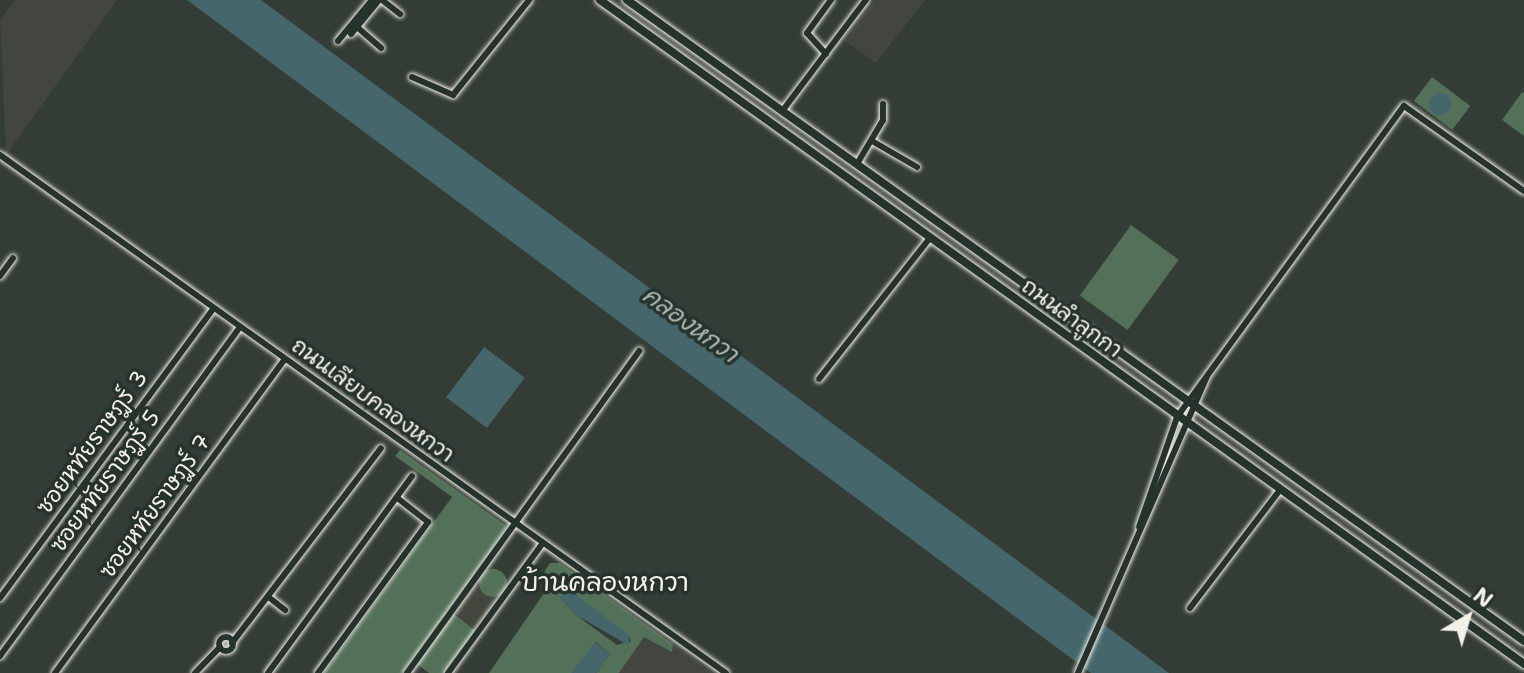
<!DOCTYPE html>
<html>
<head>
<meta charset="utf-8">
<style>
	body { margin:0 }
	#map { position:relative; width:1524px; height:673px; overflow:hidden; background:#333c35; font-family:"Shantell Sans","Playpen Sans Thai",sans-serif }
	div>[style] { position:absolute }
	.built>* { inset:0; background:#43463e; transform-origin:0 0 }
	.green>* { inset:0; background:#537159; transform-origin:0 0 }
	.round { border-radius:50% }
	.water>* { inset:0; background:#45676b; transform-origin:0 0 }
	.roads { filter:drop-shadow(0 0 2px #f4f1e8) drop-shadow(0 0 2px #f4f1e8) }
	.minor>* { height:6px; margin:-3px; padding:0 3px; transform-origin:3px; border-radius:3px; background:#26332d }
	.minor>.ring { margin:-3px; padding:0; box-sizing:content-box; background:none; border:6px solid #26332d; border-radius:50% }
	.secondary>* { height:8px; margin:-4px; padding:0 4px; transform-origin:4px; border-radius:4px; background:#26332d }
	span { translate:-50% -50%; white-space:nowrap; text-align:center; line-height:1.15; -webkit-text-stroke:7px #26332d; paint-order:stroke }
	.street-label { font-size:22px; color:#f4f1e8 }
	.water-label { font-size:24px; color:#aebab6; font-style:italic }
	.quarter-label { font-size:26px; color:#f4f1e8 }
	.north { position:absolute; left:1428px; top:577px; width:80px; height:80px; -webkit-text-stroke:6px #26332d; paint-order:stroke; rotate:38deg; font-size:22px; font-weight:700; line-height:32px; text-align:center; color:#f4f1e8 }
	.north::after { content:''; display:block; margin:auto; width:28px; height:36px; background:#f4f1e8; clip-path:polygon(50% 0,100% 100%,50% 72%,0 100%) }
</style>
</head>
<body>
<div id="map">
	<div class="built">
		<i style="clip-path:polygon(15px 0,117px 0,6px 155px,0 20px)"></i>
		<i style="clip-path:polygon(875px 0,925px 0,876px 63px,845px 41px)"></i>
		<i style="left:476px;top:585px;width:25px;height:36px;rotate:37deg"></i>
		<i style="clip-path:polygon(650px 627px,712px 673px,619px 673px)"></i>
	</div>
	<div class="green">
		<i style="left:1432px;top:77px;width:48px;height:30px;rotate:37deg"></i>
		<i style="clip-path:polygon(1522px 92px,1524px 93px,1524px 136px,1502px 120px)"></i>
		<i style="left:1131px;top:225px;width:59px;height:87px;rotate:36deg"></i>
		<i style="clip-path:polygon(400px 450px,508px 527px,402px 673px,324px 673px,452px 497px,395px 456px)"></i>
		<i style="clip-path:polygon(evenodd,550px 563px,560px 563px,673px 644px,672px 652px,644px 637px,619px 673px,596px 673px,610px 654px,596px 642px,572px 673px,489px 673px,553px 580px,544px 572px,550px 563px,568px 589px,629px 636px,631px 641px,617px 645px,576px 615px,560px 598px,568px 589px)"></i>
		<i class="round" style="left:479px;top:569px;width:28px;height:28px"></i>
		<i style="clip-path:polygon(454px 614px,475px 630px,444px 673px,429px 673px,417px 664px)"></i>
	</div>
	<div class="water">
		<i style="clip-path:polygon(187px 0,261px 0,1169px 673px,1091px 673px)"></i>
		<i class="round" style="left:1429px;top:93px;width:22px;height:22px"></i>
		<i style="left:484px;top:347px;width:51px;height:63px;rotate:37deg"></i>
		<i style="clip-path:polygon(568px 589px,630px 636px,628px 645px,576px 615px,560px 598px)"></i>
		<i style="clip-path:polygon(595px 642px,610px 654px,596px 673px,572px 673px)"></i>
	</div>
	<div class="roads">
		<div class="minor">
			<i style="left:382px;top:0;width:23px;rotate:38deg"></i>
			<i style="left:357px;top:27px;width:32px;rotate:41deg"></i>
			<i style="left:351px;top:34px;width:44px;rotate:-50.5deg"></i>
			<i style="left:338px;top:41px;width:53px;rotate:-50.3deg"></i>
			<i style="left:826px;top:54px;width:28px;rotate:-132deg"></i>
			<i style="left:807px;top:33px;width:41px;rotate:-54deg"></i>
			<i style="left:412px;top:77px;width:45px;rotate:23.7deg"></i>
			<i style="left:453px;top:95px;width:122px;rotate:-51.3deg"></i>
			<i style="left:783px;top:110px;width:138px;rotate:-53deg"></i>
			<i style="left:872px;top:141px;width:52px;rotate:30deg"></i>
			<i style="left:0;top:155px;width:892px;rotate:35.51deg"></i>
			<i style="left:857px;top:164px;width:51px;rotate:-59.4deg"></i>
			<i style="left:883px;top:120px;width:16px;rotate:-90deg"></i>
			<i style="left:0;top:276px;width:22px;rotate:-54deg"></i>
			<i style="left:819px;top:379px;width:179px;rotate:-51.8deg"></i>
			<i style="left:1139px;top:527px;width:116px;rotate:-70.9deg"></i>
			<i style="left:1177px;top:417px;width:385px;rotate:-53.9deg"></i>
			<i style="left:1404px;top:106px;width:147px;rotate:35.3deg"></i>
			<i style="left:0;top:598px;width:360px;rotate:-53.6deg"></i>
			<i style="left:271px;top:599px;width:18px;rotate:38deg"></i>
			<i style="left:1190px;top:608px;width:148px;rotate:-52.7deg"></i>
			<i class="ring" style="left:219px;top:637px;width:8px;height:8px"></i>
			<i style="left:232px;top:643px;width:245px;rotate:-52.6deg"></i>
			<i style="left:0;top:656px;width:407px;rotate:-53.9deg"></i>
			<i style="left:55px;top:673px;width:388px;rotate:-53.8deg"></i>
			<i style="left:195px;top:673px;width:36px;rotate:-46deg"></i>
			<i style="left:268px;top:673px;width:244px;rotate:-53.8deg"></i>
			<i style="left:318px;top:673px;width:187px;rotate:-53.9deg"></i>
			<i style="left:428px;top:522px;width:39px;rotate:-142deg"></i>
			<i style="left:407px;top:673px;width:397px;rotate:-54.2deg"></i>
			<i style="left:448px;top:673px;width:160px;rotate:-53.9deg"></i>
			<i style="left:1078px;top:673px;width:324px;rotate:-66.5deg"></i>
		</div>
		<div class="secondary">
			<i style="left:600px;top:0;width:1138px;rotate:35.7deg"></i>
			<i style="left:627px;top:0;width:1102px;rotate:35.55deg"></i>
		</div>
	</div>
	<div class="street-label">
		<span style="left:1072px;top:318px;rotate:36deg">ถนนลำลูกกา</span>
		<span style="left:373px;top:400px;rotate:36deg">ถนนเลียบคลองหกวา</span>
		<span style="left:92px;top:442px;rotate:-54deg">ซอยหทัยราษฎร์ 3</span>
		<span style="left:105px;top:481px;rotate:-54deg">ซอยหทัยราษฎร์ 5</span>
		<span style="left:155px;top:506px;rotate:-54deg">ซอยหทัยราษฎร์ 7</span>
	</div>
	<div class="water-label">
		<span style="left:690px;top:325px;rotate:36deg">คลองหกวา</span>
	</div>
	<div class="quarter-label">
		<span style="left:605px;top:582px">บ้านคลองหกวา</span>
	</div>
	<div class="north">N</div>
</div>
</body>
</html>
